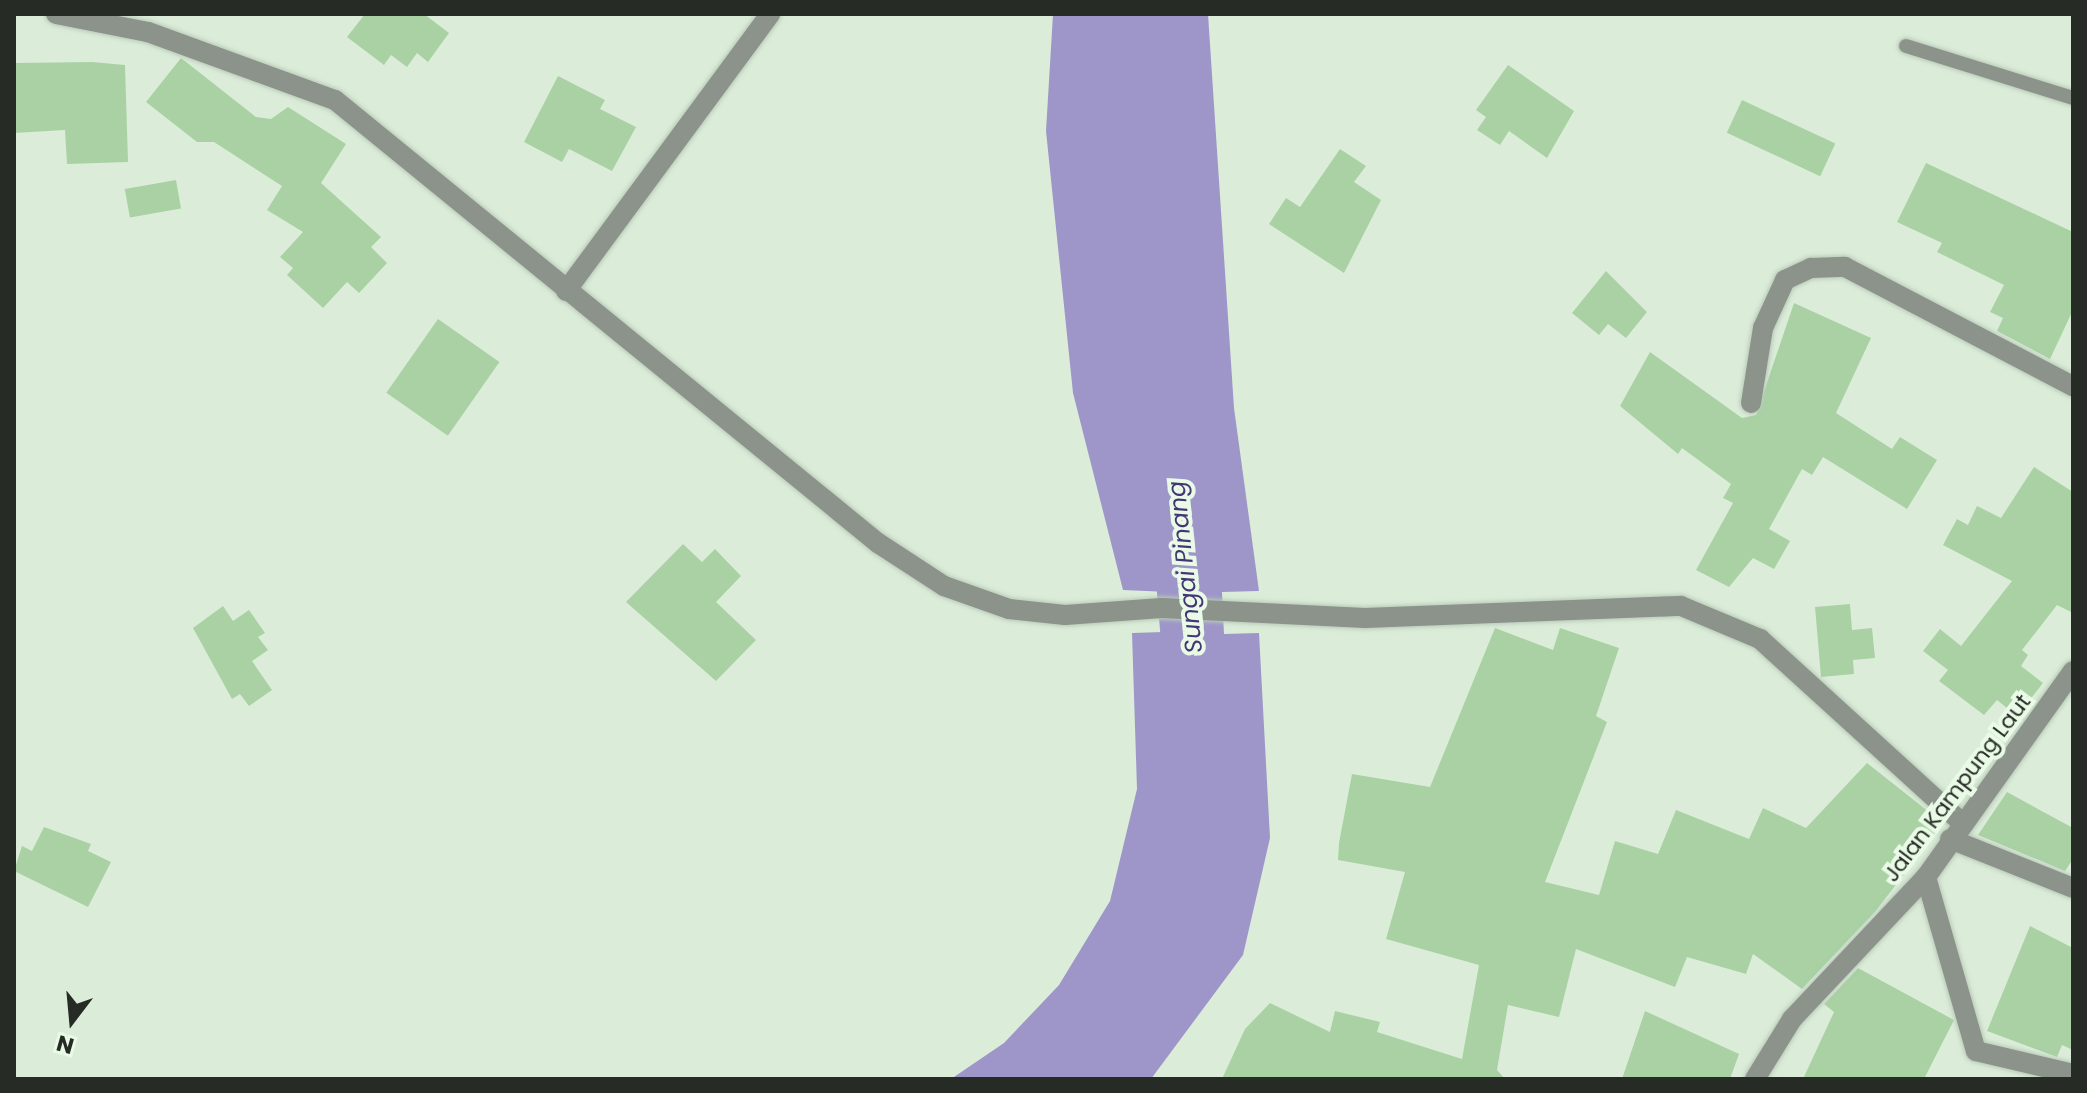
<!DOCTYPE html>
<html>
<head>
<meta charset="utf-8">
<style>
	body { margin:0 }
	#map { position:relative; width:2087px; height:1093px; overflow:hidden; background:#dbedd9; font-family:Poppins,sans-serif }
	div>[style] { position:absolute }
	.water>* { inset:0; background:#9e96c9 }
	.river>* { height:62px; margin:-31px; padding:0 31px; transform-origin:31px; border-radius:31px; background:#9e96c9 }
	.building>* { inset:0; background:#a9d1a4; transform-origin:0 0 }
	.roads { filter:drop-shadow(0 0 2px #bacab9) drop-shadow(0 0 2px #bacab9) }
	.service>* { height:14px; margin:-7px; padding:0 7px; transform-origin:7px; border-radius:7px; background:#8b938a }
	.minor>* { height:20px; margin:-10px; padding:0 10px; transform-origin:10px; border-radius:10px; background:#8b938a }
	span { translate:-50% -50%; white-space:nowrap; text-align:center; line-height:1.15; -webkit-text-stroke:8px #e9fae6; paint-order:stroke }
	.street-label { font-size:22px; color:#262c25 }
	.water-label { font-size:24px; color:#443574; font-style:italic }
	.frame { position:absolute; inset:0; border:16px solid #262c25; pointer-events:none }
	.north { position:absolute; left:32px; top:981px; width:80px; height:80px; -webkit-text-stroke:6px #e9fae6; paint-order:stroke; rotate:196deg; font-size:22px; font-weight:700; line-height:32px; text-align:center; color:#262c25 }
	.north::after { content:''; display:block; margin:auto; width:28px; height:36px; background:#262c25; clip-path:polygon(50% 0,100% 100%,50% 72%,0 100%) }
</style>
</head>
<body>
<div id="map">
	<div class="water">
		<i style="clip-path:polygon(1053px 14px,1208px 14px,1234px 408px,1259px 591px,1222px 592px,1224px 634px,1259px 633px,1270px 838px,1243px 955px,1151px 1079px,951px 1079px,1004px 1043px,1059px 985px,1110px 901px,1137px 789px,1132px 633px,1194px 631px,1192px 593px,1123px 590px,1073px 393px,1046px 131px)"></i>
	</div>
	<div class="river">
		<i style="left:1181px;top:507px;width:210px;rotate:85.3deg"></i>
	</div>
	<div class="building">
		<i style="clip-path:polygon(365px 14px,424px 14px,449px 33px,428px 62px,417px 53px,407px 67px,391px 55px,384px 65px,347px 37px)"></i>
		<i style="clip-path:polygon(181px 58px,256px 117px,271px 119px,288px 107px,346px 144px,321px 183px,381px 237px,371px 247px,387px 263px,359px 293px,347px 282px,323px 308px,287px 275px,293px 268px,280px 257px,303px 232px,267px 210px,282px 186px,214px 142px,197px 142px,146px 102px)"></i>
		<i style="clip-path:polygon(92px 62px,125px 65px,128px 162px,67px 164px,65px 130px,14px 133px,14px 63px)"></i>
		<i style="clip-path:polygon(1508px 65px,1574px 111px,1547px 158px,1509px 131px,1500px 145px,1477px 130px,1486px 117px,1476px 110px)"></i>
		<i style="clip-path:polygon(558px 76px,605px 100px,600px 109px,636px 127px,612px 171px,569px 149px,562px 162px,524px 142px)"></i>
		<i style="left:1742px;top:100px;width:103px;height:36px;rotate:25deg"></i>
		<i style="clip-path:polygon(1340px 149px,1366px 166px,1354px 182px,1381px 200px,1344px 273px,1269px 224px,1286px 198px,1300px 207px)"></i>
		<i style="clip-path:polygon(1926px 163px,2073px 232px,2073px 310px,2050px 359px,1997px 331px,2003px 318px,1990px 312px,2004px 285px,1937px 252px,1942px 243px,1897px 222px)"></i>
		<i style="left:176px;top:180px;width:29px;height:52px;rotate:80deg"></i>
		<i style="clip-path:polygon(1606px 271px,1647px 312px,1626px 338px,1608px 324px,1599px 335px,1572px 313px)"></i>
		<i style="clip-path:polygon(1794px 303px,1871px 338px,1836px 413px,1892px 449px,1900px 437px,1937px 460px,1907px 509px,1823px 457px,1812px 475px,1802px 469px,1769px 529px,1790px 541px,1774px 569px,1753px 558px,1729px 587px,1696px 570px,1733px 503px,1723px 498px,1731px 484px,1682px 448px,1678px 454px,1620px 406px,1650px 352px,1742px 418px,1756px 415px)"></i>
		<i style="left:438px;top:319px;width:75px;height:90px;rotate:35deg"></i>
		<i style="clip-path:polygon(2034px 467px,2073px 492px,2073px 613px,2057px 605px,2022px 650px,2028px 655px,2021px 666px,2043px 683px,2017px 716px,1997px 700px,1984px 715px,1939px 681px,1948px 670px,1923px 651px,1940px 629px,1961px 646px,2012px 581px,1943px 545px,1957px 519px,1968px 525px,1977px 506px,2001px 518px)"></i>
		<i style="clip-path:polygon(683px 544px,702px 562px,715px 549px,741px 576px,716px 602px,756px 640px,716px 681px,626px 602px)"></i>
		<i style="clip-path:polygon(1850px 604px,1852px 630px,1872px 628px,1875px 658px,1853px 660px,1854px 674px,1821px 677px,1815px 607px)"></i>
		<i style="clip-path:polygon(223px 606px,233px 621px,249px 610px,265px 633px,258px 637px,268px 650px,252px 661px,272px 690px,249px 706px,240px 694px,232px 699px,193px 628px)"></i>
		<i style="clip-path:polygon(1495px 628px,1553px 650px,1560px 628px,1619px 648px,1596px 716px,1607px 722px,1545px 882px,1599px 895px,1615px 841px,1658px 854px,1676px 810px,1749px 839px,1763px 808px,1806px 828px,1867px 763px,1943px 823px,1875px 912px,1802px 989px,1753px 954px,1746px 974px,1687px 957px,1675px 987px,1576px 949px,1559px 1017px,1508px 1005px,1497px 1070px,1505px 1079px,1222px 1079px,1245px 1029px,1270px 1003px,1330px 1032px,1335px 1011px,1380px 1022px,1377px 1032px,1462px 1059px,1479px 965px,1386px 939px,1405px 872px,1338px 860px,1339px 843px,1352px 774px,1430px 787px)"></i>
		<i style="clip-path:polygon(2007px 792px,2073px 828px,2073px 859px,2065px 871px,1978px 835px)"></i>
		<i style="clip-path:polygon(44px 827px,91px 844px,88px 851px,111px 862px,88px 907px,14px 871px,22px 846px,32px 851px)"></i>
		<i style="clip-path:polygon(2030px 926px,2073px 948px,2073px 1050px,2062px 1045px,2057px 1057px,1987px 1031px)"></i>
		<i style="clip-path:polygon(1858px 968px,1954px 1020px,1924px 1079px,1803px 1079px,1834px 1012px,1824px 1004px)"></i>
		<i style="clip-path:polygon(1645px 1011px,1739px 1054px,1730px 1079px,1622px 1079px)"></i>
	</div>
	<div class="roads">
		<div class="service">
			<i style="left:1906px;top:46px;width:175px;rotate:17.3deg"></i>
		</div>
		<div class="minor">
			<i style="left:56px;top:14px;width:94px;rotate:11.1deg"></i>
			<i style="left:148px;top:32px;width:199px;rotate:20deg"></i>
			<i style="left:335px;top:100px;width:701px;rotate:39.21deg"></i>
			<i style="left:878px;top:543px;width:79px;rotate:33.1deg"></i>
			<i style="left:944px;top:586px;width:69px;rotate:19.5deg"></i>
			<i style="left:1009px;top:609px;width:56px;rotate:6.1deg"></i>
			<i style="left:1065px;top:615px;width:97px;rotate:-4.1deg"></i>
			<i style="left:1162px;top:608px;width:203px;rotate:2.8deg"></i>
			<i style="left:1365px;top:618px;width:316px;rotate:-2.2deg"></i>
			<i style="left:1681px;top:606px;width:86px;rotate:22.7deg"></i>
			<i style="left:1760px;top:639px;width:275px;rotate:42.3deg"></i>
			<i style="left:566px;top:291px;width:344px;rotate:-53.6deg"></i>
			<i style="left:1751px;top:403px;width:76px;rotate:-80.9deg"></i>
			<i style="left:1763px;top:328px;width:53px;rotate:-65.4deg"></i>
			<i style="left:1785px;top:280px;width:29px;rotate:-25deg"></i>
			<i style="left:1811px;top:268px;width:34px;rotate:-2deg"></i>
			<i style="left:1845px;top:267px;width:257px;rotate:27.6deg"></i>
			<i style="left:1950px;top:839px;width:132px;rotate:21.7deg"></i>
			<i style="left:1926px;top:877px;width:181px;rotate:74deg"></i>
			<i style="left:1976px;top:1051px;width:100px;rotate:13.3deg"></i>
			<i style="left:1755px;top:1079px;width:70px;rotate:-58.3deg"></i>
			<i style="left:1792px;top:1019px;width:195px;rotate:-46.7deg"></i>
			<i style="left:1926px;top:877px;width:253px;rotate:-54.5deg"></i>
		</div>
	</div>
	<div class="street-label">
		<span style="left:1957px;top:788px;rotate:-53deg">Jalan Kampung Laut</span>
	</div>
	<div class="water-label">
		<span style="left:1185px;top:567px;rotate:-96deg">Sungai Pinang</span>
	</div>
	<div class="frame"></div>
	<div class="north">N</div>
</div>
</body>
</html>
